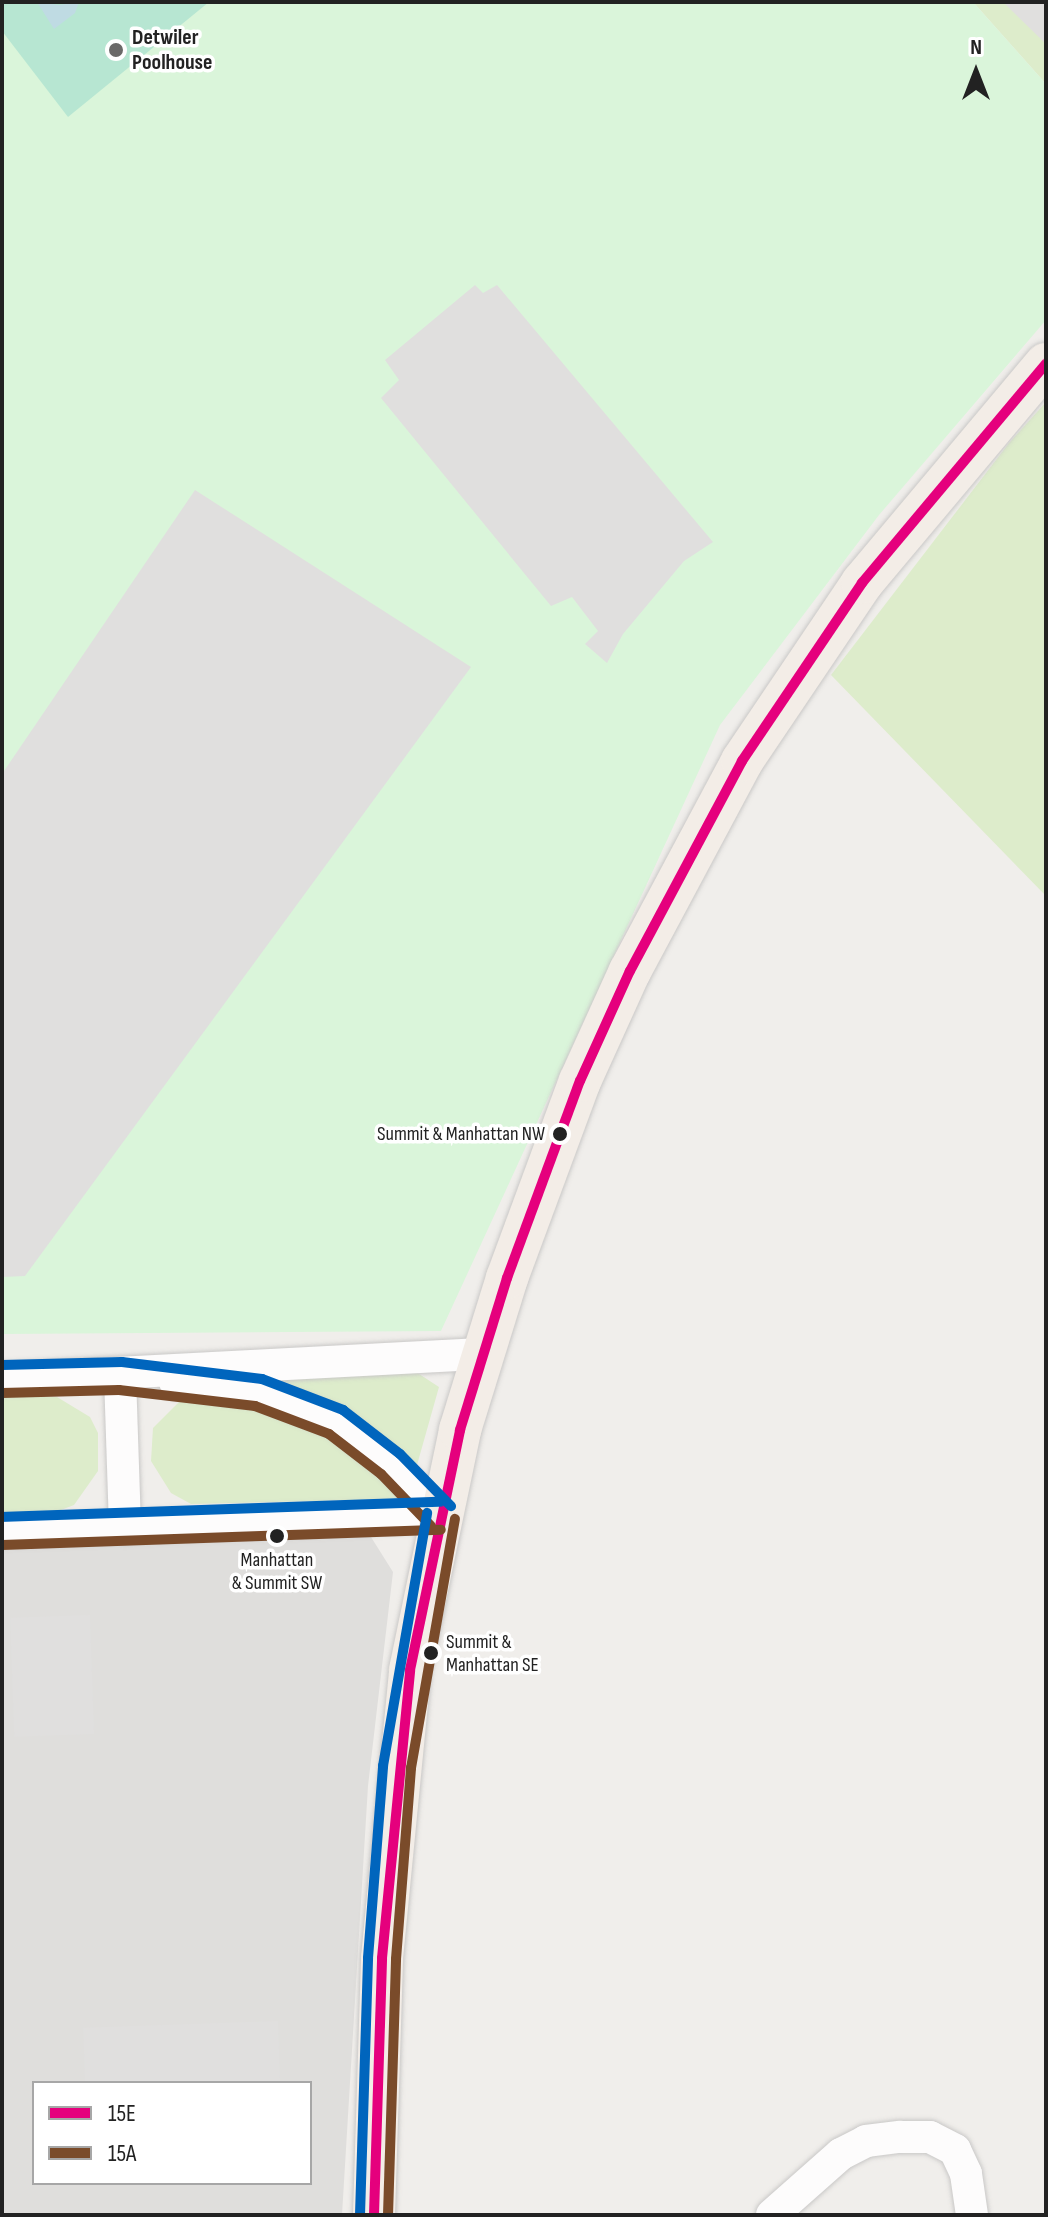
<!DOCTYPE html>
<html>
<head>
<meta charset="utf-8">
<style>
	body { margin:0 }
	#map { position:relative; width:1048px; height:2217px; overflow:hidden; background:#f0eeeb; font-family:"Sofia Sans Condensed",sans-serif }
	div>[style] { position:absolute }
	.residential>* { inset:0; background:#dfdedc }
	.grass>* { inset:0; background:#ddeccb }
	.park>* { inset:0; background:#daf5da }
	.pitch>* { inset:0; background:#b7e6d2 }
	.parking>* { inset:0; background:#e0dfde; transform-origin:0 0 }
	.water>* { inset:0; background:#bfdbe3 }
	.roads { filter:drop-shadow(0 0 2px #c9c8c7) drop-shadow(0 0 2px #c9c8c7) }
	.minor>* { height:32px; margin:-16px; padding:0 16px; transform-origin:16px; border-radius:16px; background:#fdfcfc }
	.major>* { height:42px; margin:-21px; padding:0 21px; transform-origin:21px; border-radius:21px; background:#f3ede7 }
	.bus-1>* { height:10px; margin:-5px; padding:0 5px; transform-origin:5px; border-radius:5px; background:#e5007d }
	.bus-2>* { height:10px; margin:-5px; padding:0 5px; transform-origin:5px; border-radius:5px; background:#7a4b2a }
	.bus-3>* { height:10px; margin:-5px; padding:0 5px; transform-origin:5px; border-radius:5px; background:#0065bd }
	.dots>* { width:22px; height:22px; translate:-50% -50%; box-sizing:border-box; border:4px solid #fff; border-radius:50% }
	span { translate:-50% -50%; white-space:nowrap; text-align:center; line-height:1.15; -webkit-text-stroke:7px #fff; paint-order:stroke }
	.bus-label { font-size:20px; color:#222 }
	.right { translate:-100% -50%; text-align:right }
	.left { translate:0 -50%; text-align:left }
	.poi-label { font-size:22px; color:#222; font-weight:700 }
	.frame { position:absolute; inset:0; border:4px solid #222; pointer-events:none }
	.legend { position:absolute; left:32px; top:2081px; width:280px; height:104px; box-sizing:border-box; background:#fff; border:2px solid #a7a7a7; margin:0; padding:10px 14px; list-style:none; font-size:24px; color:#222 }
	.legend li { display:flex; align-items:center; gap:16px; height:40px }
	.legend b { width:40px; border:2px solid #a7a7a7 }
	.north { position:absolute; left:936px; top:32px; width:80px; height:80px; -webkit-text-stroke:6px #fff; paint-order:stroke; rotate:0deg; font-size:22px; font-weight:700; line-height:32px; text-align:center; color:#222 }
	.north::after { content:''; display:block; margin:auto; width:28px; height:36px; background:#222; clip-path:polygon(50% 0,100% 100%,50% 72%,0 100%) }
</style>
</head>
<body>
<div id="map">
	<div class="residential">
		<i style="clip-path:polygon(evenodd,315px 1533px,371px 1537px,393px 1572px,368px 1786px,342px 2215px,2px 2215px,2px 1546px,315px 1533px,34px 2083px,310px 2083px,310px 2183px,34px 2183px,34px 2083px)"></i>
	</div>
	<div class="grass">
		<i style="clip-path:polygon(973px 2px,1046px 2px,1046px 84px)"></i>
		<i style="clip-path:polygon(1046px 402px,1046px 896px,831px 675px,1009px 443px)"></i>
		<i style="clip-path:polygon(416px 1372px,439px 1387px,417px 1465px,351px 1414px,262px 1379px)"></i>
		<i style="clip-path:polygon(186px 1395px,232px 1400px,323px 1429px,402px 1492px,397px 1499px,191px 1504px,171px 1493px,151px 1461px,153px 1428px)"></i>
		<i style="clip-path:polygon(2px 1396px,57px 1397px,90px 1417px,98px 1433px,98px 1471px,74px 1505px,53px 1513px,2px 1515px)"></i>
	</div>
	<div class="park">
		<i style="clip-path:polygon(2px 2px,973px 2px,1046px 84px,1046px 320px,879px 515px,720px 725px,441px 1331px,2px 1334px)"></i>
	</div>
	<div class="pitch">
		<i style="clip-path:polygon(2px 2px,209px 2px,68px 117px,2px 31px)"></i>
	</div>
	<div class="parking">
		<i style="clip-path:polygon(1003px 2px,1046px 2px,1046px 44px)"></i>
		<i style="clip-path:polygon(475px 285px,483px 293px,497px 285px,713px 542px,684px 561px,623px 634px,607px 663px,585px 644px,598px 631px,572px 597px,551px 606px,381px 398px,399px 380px,385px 360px)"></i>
		<i style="clip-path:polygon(195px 490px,471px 667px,25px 1276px,2px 1277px,2px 774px)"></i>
		<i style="left:90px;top:1615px;width:119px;height:80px;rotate:88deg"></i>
		<i style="left:278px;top:2021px;width:62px;height:195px;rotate:88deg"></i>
	</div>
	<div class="water">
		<i style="clip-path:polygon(37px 2px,59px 5px,79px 2px,75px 13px,54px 29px)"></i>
	</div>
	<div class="roads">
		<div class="minor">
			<i style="left:120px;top:1376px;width:152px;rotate:88.1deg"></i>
			<i style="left:2px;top:1379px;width:480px;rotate:-3deg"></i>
			<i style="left:175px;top:1382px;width:84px;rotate:6.9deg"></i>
			<i style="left:258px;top:1392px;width:84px;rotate:21deg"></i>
			<i style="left:336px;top:1422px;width:68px;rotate:37.9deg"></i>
			<i style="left:390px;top:1464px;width:73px;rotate:45.6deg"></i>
			<i style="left:2px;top:1531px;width:439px;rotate:-2deg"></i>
			<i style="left:772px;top:2215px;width:92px;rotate:-41.5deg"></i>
			<i style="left:841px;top:2154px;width:28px;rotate:-27deg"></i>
			<i style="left:866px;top:2141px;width:35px;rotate:-7deg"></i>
			<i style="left:901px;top:2137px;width:29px"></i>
			<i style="left:930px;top:2137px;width:28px;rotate:27deg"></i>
			<i style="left:955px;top:2150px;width:26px;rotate:65deg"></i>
			<i style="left:966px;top:2174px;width:41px;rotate:81.7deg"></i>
		</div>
		<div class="major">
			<i style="left:374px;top:2215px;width:257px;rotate:-88.2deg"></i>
			<i style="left:382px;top:1958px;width:289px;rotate:-84.4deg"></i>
			<i style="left:410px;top:1670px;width:245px;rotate:-78.2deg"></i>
			<i style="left:460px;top:1430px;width:159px;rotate:-72.8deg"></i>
			<i style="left:507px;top:1278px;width:210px;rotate:-69.7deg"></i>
			<i style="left:580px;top:1081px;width:121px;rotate:-65.6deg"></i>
			<i style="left:630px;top:971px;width:238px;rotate:-61.9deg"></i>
			<i style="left:742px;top:761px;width:215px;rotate:-56deg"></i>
			<i style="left:862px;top:583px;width:286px;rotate:-50deg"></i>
		</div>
	</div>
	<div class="bus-1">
		<i style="left:374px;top:2215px;width:257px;rotate:-88.2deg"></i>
		<i style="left:382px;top:1958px;width:289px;rotate:-84.4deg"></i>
		<i style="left:410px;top:1670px;width:245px;rotate:-78.2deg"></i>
		<i style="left:460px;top:1430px;width:159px;rotate:-72.8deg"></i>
		<i style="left:507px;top:1278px;width:210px;rotate:-69.7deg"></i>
		<i style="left:580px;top:1081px;width:121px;rotate:-65.6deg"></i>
		<i style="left:630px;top:971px;width:238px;rotate:-61.9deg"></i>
		<i style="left:742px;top:761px;width:215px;rotate:-56deg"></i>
		<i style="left:862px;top:583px;width:286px;rotate:-50deg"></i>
	</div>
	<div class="bus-2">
		<i style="left:2px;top:1393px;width:117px;rotate:-1.5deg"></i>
		<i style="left:119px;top:1390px;width:137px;rotate:6.7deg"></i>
		<i style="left:255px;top:1406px;width:79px;rotate:20.7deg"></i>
		<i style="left:329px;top:1434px;width:66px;rotate:37.6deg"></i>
		<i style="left:381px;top:1474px;width:72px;rotate:46.1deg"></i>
		<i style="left:2px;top:1545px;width:439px;rotate:-2deg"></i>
		<i style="left:388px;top:2215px;width:256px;rotate:-88.2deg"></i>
		<i style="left:396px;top:1959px;width:192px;rotate:-85.5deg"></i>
		<i style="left:411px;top:1768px;width:253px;rotate:-80deg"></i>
	</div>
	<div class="bus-3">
		<i style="left:2px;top:1365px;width:120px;rotate:-1.4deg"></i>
		<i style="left:122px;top:1362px;width:141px;rotate:6.9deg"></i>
		<i style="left:262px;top:1379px;width:87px;rotate:20.9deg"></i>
		<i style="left:343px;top:1410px;width:72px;rotate:37.7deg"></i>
		<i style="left:400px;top:1454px;width:73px;rotate:45.6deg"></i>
		<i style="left:2px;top:1517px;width:439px;rotate:-2deg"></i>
		<i style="left:360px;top:2215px;width:257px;rotate:-88.2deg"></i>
		<i style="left:368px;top:1958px;width:193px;rotate:-85.5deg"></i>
		<i style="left:383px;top:1766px;width:257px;rotate:-80.1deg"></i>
	</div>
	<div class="dots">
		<i style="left:116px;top:50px;background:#6a6968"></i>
		<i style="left:560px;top:1134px;background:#222"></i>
		<i style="left:277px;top:1536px;background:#222"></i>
		<i style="left:431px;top:1653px;background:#222"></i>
	</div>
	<div class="bus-label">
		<span class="right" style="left:545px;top:1134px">Summit &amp; Manhattan NW</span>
		<span style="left:277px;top:1572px">Manhattan<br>&amp; Summit SW</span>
		<span class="left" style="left:446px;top:1654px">Summit &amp;<br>Manhattan SE</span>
	</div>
	<div class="poi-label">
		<span class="left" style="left:132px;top:50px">Detwiler<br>Poolhouse</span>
	</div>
	<div class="frame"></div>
	<ul class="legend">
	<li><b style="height:10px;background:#e5007d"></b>15E</li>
	<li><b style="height:10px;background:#7a4b2a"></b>15A</li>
	</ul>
	<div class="north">N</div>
</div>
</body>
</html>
